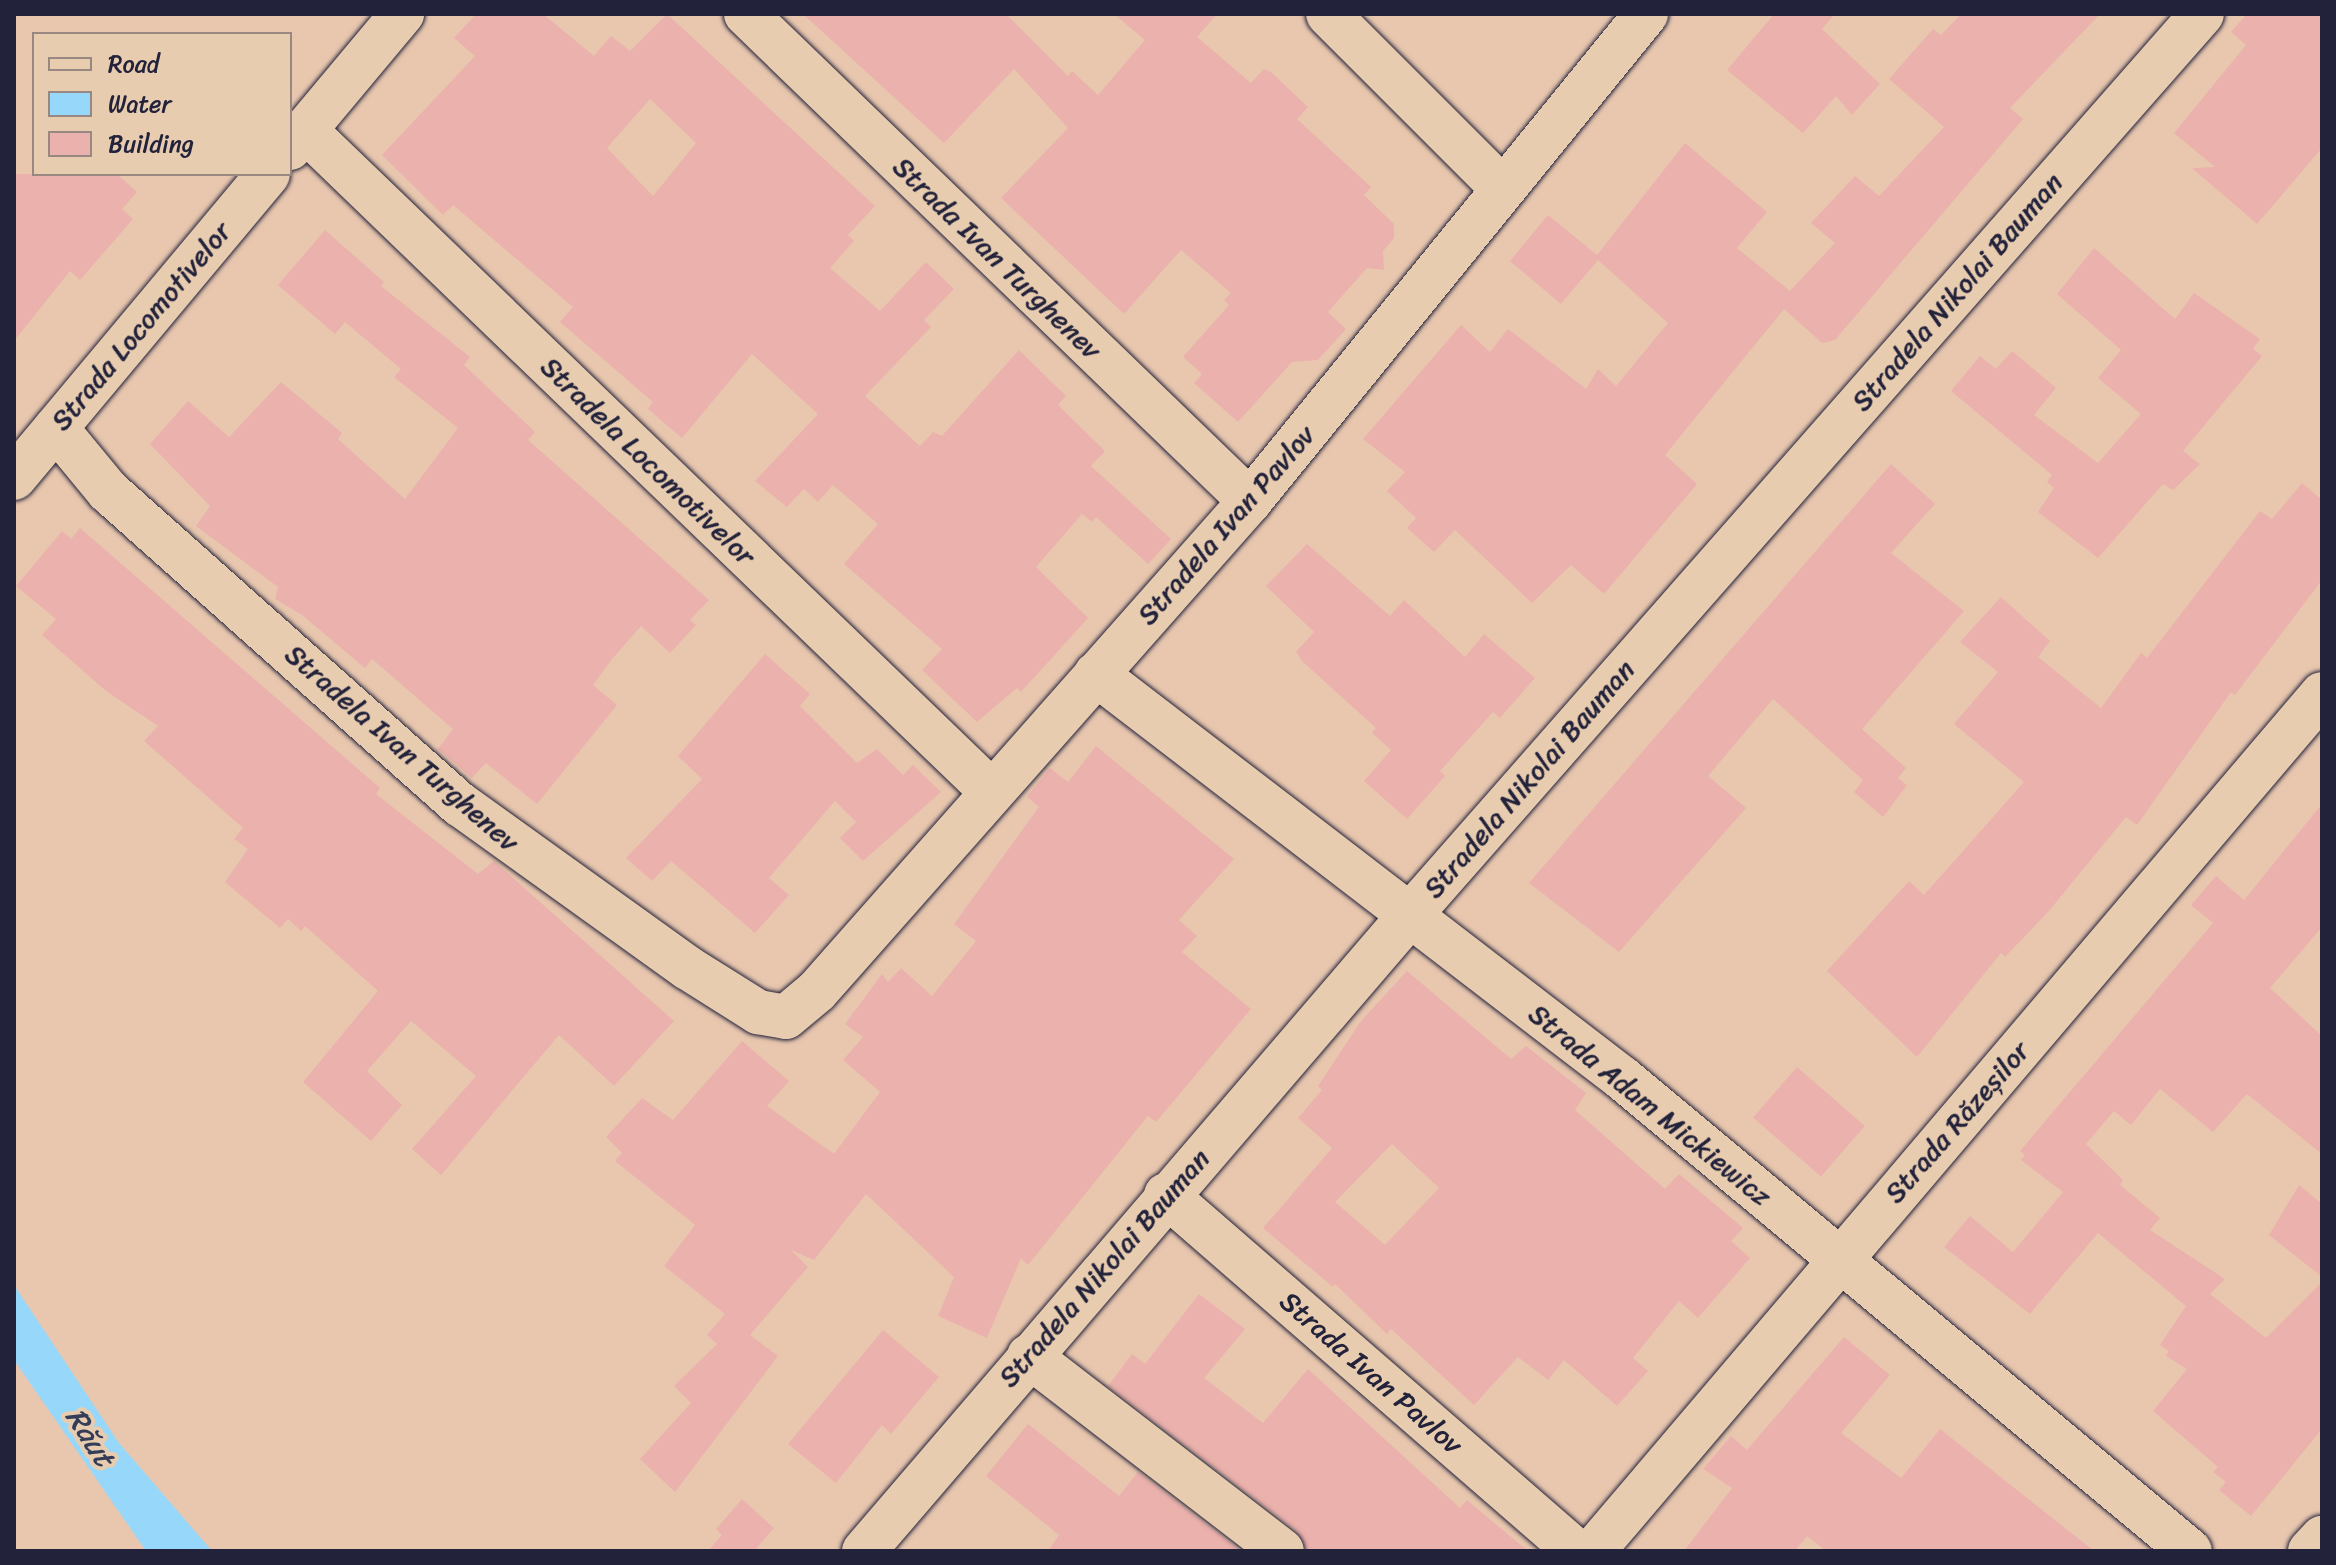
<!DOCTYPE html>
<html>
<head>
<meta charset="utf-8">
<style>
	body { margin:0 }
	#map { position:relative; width:2336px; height:1565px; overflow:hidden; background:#e9c7af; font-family:Sriracha,sans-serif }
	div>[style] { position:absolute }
	.water>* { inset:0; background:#97d7f9 }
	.building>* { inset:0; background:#ebb1ac; transform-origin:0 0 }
	.roads { filter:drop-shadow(0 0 2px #22223b) drop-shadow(0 0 2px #22223b) }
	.street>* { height:44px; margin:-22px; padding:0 22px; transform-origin:22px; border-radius:22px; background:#e8ccaf }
	.secondary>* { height:44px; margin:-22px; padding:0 22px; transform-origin:22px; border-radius:22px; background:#e8ccaf }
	span { translate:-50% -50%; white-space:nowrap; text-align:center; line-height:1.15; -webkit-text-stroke:8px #e8ccaf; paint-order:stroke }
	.street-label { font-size:28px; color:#22223b }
	.water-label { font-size:30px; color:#343d58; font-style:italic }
	.frame { position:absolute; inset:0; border:16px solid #22223b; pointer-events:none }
	.legend { position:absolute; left:32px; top:32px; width:260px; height:144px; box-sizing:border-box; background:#e8ccaf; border:2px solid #998881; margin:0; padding:10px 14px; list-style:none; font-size:24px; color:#22223b }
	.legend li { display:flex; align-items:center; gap:16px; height:40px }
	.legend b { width:40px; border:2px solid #998881 }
</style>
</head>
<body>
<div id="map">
	<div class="water">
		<i style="clip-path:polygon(14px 1285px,119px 1443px,212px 1551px,146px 1551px,14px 1360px)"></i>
	</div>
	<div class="building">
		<i style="clip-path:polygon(evenodd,476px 14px,543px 14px,594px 56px,611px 36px,630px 51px,667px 14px,875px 206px,848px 235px,854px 241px,830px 268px,880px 311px,926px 262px,954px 289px,924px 320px,931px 327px,865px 396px,920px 446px,933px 432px,942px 436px,1019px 350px,1066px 396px,1058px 405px,1105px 451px,1091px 466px,1171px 539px,1148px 564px,1096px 517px,1092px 522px,1082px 514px,1036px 567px,1088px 618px,1021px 692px,1017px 688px,977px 722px,922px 670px,942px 649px,844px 564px,878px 524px,833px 485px,818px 502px,804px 489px,787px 507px,755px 481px,818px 414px,752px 354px,682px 438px,648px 409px,653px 402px,560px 322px,573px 307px,453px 205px,443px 215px,382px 155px,475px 56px,454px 38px,476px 14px,650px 99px,696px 143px,653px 196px,607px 148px,650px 99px)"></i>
		<i style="clip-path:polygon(803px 14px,1006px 14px,1068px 76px,1072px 71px,1098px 95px,1145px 40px,1114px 14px,1217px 14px,1197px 37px,1251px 83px,1264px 69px,1272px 73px,1308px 107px,1297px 119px,1371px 187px,1364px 195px,1394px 224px,1394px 238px,1383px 251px,1384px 270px,1367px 268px,1328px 312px,1346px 329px,1318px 360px,1292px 362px,1238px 422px,1194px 383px,1202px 374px,1183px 357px,1229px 305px,1224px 300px,1231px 293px,1181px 250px,1124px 314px,1001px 198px,1068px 128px,1014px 69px,944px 143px)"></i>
		<i style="clip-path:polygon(1774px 14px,1835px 14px,1822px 29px,1880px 84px,1852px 115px,1836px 96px,1803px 133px,1727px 70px)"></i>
		<i style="clip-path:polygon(1961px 14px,2100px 14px,2010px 108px,2023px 119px,1835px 340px,1822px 343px,1784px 309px,1665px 455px,1697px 484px,1604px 594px,1571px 565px,1532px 603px,1455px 530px,1434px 552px,1407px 528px,1416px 518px,1387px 491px,1405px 472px,1363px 439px,1461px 325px,1490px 352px,1508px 329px,1586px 389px,1598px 369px,1616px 386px,1668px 323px,1598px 260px,1561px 304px,1510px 261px,1548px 215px,1597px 255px,1685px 143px,1767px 212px,1737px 248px,1790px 291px,1835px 243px,1811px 223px,1855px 176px,1879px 196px,1944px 127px,1889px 79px,1933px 29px,1941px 35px)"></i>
		<i style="clip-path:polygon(2247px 14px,2322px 14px,2322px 148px,2257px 224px,2192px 168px,2215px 167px,2174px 133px,2246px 45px,2231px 32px)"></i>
		<i style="clip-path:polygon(14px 174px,117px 174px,137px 192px,122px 209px,133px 219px,80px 280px,70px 271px,14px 341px)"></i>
		<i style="clip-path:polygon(325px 230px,384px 282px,381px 286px,470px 357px,464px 365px,535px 432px,528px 440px,709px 600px,690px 620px,696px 625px,670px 653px,641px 626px,612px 659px,593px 685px,617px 705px,537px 804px,486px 763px,472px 778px,438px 749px,453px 729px,372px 659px,365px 668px,302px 615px,275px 599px,278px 587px,196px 526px,210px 506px,150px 444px,188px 401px,229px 437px,281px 382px,342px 433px,338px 439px,405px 499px,458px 428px,394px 377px,401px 369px,345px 322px,335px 334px,278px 285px)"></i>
		<i style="clip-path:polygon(2094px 248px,2175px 319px,2194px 293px,2260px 339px,2253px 349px,2262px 356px,2183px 451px,2200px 464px,2173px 490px,2163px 484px,2098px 558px,2038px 512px,2054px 488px,2047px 482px,2052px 475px,1951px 391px,1980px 356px,1996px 369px,2012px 351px,2056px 388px,2034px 415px,2098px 463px,2141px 414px,2098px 378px,2121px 350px,2057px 294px)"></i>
		<i style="clip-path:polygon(1891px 464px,1935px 504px,1891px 553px,1964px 611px,1862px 729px,1906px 768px,1898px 778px,1907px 785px,1883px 817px,1854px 792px,1863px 780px,1773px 699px,1708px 776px,1746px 808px,1619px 952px,1529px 883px)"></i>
		<i style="clip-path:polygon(2302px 483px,2322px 500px,2322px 580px,2235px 695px,2231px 692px,2137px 825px,2126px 817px,2048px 912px,2005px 957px,2001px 953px,1917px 1057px,1827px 971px,1909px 881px,1924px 895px,2024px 782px,1954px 724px,1998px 672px,1960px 642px,2001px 597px,2050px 641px,2038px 657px,2101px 708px,2141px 653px,2147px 658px,2260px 511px,2272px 519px)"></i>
		<i style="clip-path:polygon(80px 528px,380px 788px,376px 794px,478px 874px,494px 861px,674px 1021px,614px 1086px,559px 1035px,441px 1175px,412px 1149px,476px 1076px,411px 1021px,367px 1071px,402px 1105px,371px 1141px,303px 1082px,378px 991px,305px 926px,301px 931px,288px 919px,280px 928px,225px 882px,248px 849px,234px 839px,243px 828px,144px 741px,158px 726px,106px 691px,42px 635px,56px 619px,16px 586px,62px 531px,71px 539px)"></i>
		<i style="clip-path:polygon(1307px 544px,1390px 616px,1404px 600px,1465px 657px,1484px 634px,1535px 678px,1500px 718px,1493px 712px,1440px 771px,1445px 776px,1407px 819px,1364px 781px,1391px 750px,1372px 733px,1376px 728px,1303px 662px,1296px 652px,1314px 632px,1266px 586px)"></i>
		<i style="clip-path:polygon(765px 654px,810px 694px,800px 706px,857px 763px,877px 749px,903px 775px,913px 765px,941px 792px,863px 861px,840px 838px,856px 822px,835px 801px,769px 878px,789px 895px,755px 933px,671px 861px,652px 881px,626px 858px,702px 779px,678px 756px)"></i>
		<i style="clip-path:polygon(1096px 746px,1234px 859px,1179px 920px,1197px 936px,1182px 952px,1251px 1009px,1156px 1122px,1148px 1116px,1028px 1265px,1021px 1258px,987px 1338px,938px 1316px,954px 1277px,866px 1194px,814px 1260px,791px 1250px,808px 1267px,750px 1335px,778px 1356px,675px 1492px,640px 1459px,691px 1403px,674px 1386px,717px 1344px,707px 1335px,725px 1314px,664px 1266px,695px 1225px,615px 1161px,622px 1153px,606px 1137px,642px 1098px,673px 1120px,742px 1041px,789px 1081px,767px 1106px,834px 1154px,880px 1092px,843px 1060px,863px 1037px,845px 1024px,882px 974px,888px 982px,901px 968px,932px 996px,976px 941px,954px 924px,1039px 807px,1027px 797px,1050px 768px,1068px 782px)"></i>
		<i style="clip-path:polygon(2322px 804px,2322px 927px,2270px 988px,2322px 1036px,2322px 1154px,2247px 1094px,2213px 1132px,2160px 1089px,2131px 1125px,2114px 1111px,2086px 1144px,2123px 1180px,2120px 1185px,2160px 1218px,2150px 1230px,2225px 1279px,2210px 1294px,2266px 1338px,2322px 1282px,2322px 1429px,2251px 1516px,2219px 1490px,2226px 1482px,2213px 1472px,2218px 1467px,2153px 1411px,2187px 1369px,2166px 1356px,2169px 1351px,2160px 1345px,2186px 1306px,2098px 1233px,2030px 1314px,1944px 1247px,1970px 1216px,2013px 1252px,2063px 1192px,2021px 1160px,2025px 1155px,2020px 1151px,2213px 923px,2191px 905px,2216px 876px,2244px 900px)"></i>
		<i style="clip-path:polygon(evenodd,1407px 971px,1511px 1059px,1526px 1046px,1586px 1093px,1575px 1110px,1665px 1189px,1679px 1174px,1743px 1228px,1731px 1241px,1750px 1258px,1698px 1318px,1679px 1301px,1633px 1358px,1648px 1371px,1617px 1406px,1564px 1360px,1548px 1380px,1518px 1357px,1474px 1405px,1391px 1329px,1387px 1334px,1335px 1284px,1333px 1287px,1263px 1228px,1332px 1148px,1298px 1118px,1322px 1090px,1318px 1086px,1361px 1021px,1407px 971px,1392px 1144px,1439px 1188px,1385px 1245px,1335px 1202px,1392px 1144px)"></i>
		<i style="left:1797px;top:1067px;width:90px;height:67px;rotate:41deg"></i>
		<i style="clip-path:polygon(2299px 1185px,2322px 1204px,2322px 1277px,2269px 1235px)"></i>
		<i style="clip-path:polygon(1199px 1294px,1245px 1329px,1204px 1378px,1263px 1423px,1308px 1369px,1460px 1508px,1467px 1500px,1528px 1551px,1306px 1551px,1297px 1531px,1108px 1386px,1132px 1354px,1145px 1364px)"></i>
		<i style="clip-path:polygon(883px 1330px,939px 1377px,891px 1434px,882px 1425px,836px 1483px,788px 1444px)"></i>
		<i style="clip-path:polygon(1844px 1337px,1890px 1375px,1841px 1433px,1901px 1478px,1940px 1429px,2094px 1551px,1826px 1551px,1807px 1536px,1795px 1551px,1684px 1551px,1732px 1488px,1703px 1469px,1731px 1436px,1747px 1450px)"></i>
		<i style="clip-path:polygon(1028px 1424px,1119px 1496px,1138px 1472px,1241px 1551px,1048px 1551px,1059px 1535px,986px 1476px)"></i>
		<i style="clip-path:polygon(742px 1499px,774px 1528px,754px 1551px,708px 1551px,722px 1535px,716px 1529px)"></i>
	</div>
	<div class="roads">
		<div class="street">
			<i style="left:746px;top:14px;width:701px;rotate:44.02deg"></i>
			<i style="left:1328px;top:14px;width:245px;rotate:45deg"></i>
			<i style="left:305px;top:130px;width:954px;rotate:43.94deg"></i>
			<i style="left:56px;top:428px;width:82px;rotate:50.5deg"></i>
			<i style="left:108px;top:491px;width:472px;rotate:41.7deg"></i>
			<i style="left:461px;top:805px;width:279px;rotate:35.7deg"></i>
			<i style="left:688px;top:968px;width:83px;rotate:32.2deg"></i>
			<i style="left:758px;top:1012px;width:28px;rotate:10deg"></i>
			<i style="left:786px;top:1017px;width:40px;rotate:-40deg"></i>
			<i style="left:817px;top:991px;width:654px;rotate:-48.53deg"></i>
			<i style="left:1250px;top:501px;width:628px;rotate:-50.88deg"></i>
			<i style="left:1096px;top:674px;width:663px;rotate:37.53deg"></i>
			<i style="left:1622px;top:1078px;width:739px;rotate:39.79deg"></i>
			<i style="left:1166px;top:1195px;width:543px;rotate:40.97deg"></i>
			<i style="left:1029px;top:1356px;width:319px;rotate:37.6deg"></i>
			<i style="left:864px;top:1551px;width:840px;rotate:-49.35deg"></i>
			<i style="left:1411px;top:914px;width:1198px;rotate:-48.69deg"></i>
			<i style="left:1593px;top:1551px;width:1125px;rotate:-49.61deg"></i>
			<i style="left:2310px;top:1551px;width:18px;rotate:-47deg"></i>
		</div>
		<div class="secondary">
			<i style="left:290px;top:148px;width:175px;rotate:-50.1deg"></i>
			<i style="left:14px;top:478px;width:396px;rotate:-50.1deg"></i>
		</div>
	</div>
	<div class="street-label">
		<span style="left:997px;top:258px;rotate:44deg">Strada Ivan Turghenev</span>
		<span style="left:1957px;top:292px;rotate:-49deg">Stradela Nikolai Bauman</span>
		<span style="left:141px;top:326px;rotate:-50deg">Strada Locomotivelor</span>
		<span style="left:648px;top:461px;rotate:44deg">Stradela Locomotivelor</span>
		<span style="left:1226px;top:525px;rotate:-49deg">Stradela Ivan Pavlov</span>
		<span style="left:402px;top:748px;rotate:41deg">Stradela Ivan Turghenev</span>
		<span style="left:1529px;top:779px;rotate:-49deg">Stradela Nikolai Bauman</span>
		<span style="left:1650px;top:1105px;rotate:39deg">Strada Adam Mickiewicz</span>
		<span style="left:1957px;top:1122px;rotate:-49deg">Strada Răzeșilor</span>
		<span style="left:1104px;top:1268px;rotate:-49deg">Stradela Nikolai Bauman</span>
		<span style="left:1371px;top:1373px;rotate:41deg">Strada Ivan Pavlov</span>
	</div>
	<div class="water-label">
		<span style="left:90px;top:1437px;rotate:57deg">Răut</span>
	</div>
	<div class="frame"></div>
	<ul class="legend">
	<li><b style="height:10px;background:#e8ccaf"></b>Road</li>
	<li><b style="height:22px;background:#97d7f9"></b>Water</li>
	<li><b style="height:22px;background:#ebb1ac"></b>Building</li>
	</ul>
</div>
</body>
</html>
